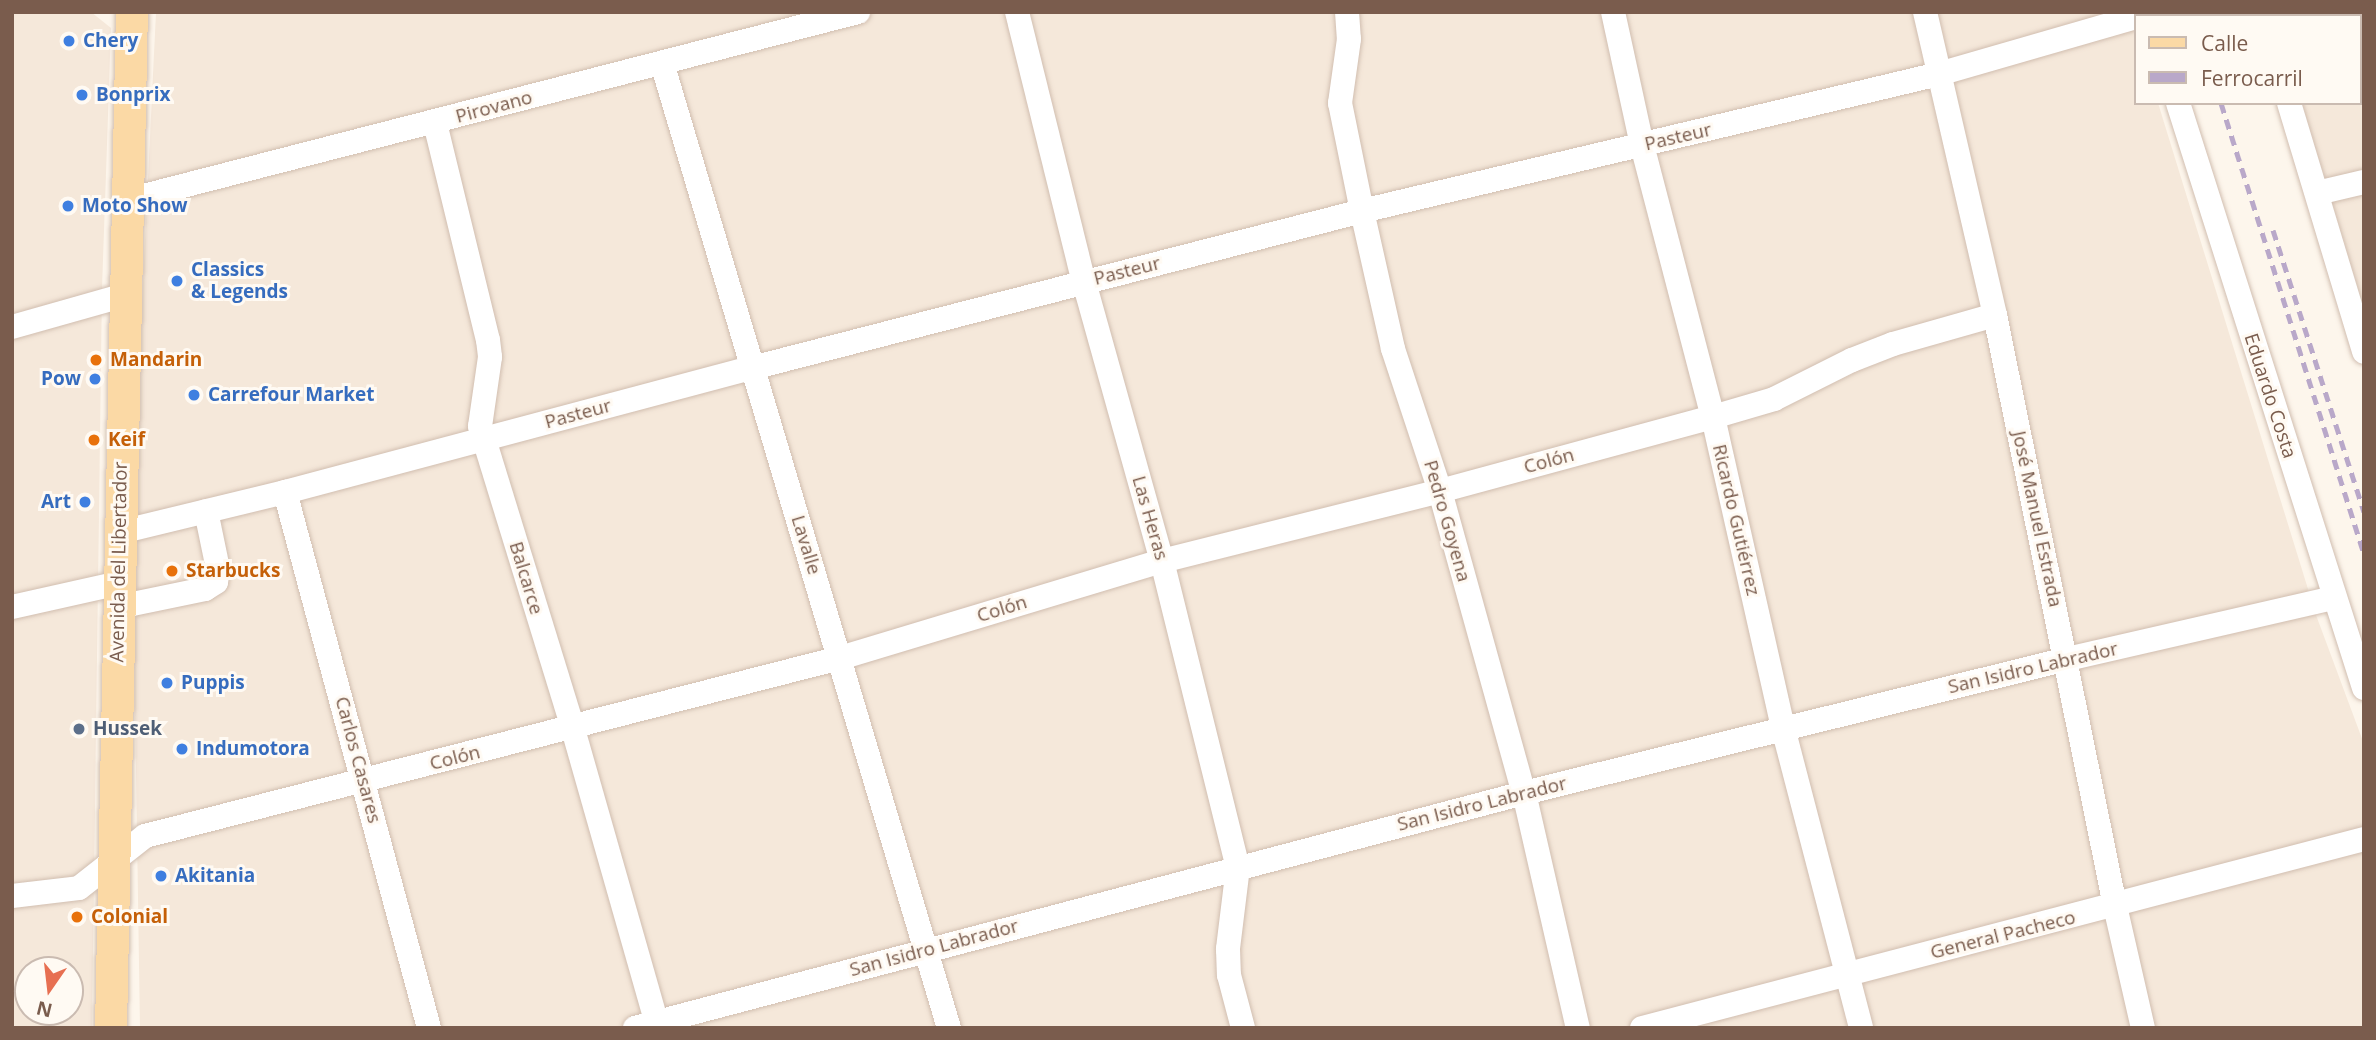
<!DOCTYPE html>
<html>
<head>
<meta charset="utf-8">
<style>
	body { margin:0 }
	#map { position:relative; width:2376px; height:1040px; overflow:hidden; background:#fdf6ec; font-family:"Open Sans",sans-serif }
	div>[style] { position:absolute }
	.residential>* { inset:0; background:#f5e8da }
	.roads { filter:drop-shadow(0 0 2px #d1beb0) drop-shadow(0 0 2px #d1beb0) }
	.minor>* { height:24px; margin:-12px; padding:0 12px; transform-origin:12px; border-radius:12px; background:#fff }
	.major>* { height:32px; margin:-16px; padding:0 16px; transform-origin:16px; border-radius:16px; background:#fbd9a5 }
	.rail>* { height:5px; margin-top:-2.5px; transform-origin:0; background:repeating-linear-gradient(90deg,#b9a8c9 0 10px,transparent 0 17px) }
	.dots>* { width:19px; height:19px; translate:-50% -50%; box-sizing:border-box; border:4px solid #fffaf3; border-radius:50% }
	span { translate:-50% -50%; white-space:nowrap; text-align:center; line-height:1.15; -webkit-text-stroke:6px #fffaf3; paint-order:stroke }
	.shop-label { font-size:19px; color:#366cbe; font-weight:700 }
	.left { translate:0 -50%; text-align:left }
	.right { translate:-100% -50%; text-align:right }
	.street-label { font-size:19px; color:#7a5c4d }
	.food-label { font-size:19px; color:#c56008; font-weight:700 }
	.service-label { font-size:19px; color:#4e5e75; font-weight:700 }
	.frame { position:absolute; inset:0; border:14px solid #7a5c4d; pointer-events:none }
	.legend { position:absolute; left:2134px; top:14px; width:228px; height:91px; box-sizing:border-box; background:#fffaf3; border:2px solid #cabbb1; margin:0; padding:9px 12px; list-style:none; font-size:21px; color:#7a5c4d }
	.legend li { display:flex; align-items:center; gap:14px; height:35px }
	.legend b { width:35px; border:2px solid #cabbb1 }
	.north { position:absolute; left:14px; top:956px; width:70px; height:70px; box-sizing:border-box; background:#fffaf3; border:2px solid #cabbb1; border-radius:50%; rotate:194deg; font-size:19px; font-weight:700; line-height:28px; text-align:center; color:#7a5c4d }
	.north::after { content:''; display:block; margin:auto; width:24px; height:32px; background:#e76f51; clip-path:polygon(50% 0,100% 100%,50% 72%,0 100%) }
</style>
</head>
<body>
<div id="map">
	<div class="residential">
		<i style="clip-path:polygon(evenodd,12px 12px,91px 12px,111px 28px,102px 289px,92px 1028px,12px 1028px,12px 12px,28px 970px,70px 970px,70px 1012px,28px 1012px,28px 970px)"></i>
		<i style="clip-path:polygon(156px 12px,2129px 12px,2136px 33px,2136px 103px,2158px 103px,2316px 615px,2364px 744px,2364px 1028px,140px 1028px,132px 512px)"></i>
		<i style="clip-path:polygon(2274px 12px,2364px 12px,2364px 308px,2302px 103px,2360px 103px,2360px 16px,2275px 16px)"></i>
	</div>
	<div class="roads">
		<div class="minor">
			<i style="left:1017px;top:12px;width:278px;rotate:76.1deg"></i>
			<i style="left:1084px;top:282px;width:290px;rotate:74.4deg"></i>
			<i style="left:1162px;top:561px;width:315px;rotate:76.1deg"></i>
			<i style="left:1238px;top:867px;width:83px;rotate:97deg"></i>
			<i style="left:1228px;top:949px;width:26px;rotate:88deg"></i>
			<i style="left:1229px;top:975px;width:55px;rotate:75.2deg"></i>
			<i style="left:1347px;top:12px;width:27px;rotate:86deg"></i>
			<i style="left:1349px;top:39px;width:65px;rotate:98deg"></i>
			<i style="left:1340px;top:103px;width:110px;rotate:78.5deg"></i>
			<i style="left:1362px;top:211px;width:141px;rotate:77.3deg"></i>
			<i style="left:1393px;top:349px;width:150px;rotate:71.7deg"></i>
			<i style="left:1440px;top:491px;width:313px;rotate:74.5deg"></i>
			<i style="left:1524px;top:793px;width:241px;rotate:77.1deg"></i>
			<i style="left:1613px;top:12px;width:136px;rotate:77.7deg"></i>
			<i style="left:1642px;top:145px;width:281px;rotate:75.4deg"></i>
			<i style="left:1713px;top:417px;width:319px;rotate:77.3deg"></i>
			<i style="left:1783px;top:728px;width:310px;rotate:75.4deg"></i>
			<i style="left:1925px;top:12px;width:311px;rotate:77deg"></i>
			<i style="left:1995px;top:315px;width:603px;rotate:78.52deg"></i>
			<i style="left:2115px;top:906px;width:125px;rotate:77.1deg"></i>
			<i style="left:2260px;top:12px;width:4px;rotate:76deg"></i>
			<i style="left:662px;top:63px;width:1007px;rotate:73.44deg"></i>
			<i style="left:2178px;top:103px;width:614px;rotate:72.36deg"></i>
			<i style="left:2289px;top:103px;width:260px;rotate:73.2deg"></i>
			<i style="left:435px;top:123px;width:223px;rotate:76.3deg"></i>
			<i style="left:488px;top:340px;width:17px;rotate:83deg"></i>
			<i style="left:490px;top:357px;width:70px;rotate:98.2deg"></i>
			<i style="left:480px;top:426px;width:14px;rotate:73deg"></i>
			<i style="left:484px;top:439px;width:303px;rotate:72.9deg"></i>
			<i style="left:573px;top:729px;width:311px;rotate:74.1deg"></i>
			<i style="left:2317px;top:193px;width:48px;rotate:-13.2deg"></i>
			<i style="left:128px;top:200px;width:754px;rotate:-14.44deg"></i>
			<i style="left:12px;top:327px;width:117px;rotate:-15.8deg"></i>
			<i style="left:285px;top:492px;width:555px;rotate:74.96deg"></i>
			<i style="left:120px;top:532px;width:170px;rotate:-13.6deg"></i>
			<i style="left:285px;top:492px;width:483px;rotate:-14.9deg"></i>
			<i style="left:752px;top:368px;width:630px;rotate:-14.43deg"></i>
			<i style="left:1362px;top:211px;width:593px;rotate:-13.36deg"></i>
			<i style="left:1939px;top:74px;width:205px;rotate:-16.1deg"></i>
			<i style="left:12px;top:607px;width:110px;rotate:-12.6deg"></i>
			<i style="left:118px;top:607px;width:89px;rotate:-11.7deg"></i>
			<i style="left:205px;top:589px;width:13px;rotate:-32deg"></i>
			<i style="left:216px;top:582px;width:13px;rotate:-81deg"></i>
			<i style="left:218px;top:569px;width:59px;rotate:-101.7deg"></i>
			<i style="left:12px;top:896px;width:67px;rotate:-6.8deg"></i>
			<i style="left:79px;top:888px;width:84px;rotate:-38.2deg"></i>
			<i style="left:145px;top:836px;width:717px;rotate:-14.37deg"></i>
			<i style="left:840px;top:658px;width:336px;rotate:-16.8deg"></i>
			<i style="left:1162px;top:561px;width:287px;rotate:-14.1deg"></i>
			<i style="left:1440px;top:491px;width:283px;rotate:-15.2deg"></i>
			<i style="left:1713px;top:417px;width:64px;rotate:-16.4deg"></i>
			<i style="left:1774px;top:399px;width:87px;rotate:-26.6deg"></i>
			<i style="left:1852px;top:360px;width:44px;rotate:-21.3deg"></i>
			<i style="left:1893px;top:344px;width:106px;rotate:-15.9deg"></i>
			<i style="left:635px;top:1028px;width:920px;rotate:-14.81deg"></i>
			<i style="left:1524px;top:793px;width:559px;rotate:-13.86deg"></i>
			<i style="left:2067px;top:659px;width:274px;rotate:-12.9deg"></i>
			<i style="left:1642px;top:1028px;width:746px;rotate:-14.67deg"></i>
		</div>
		<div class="major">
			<i style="left:111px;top:1028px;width:1016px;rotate:-88.82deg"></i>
		</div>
	</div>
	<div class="rail">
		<i style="left:2190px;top:12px;width:4px;rotate:76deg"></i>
		<i style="left:2202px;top:12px;width:4px;rotate:76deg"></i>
		<i style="left:2221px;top:103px;width:472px;rotate:72.4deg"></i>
		<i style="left:2273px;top:230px;width:296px;rotate:72.1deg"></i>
	</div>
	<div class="dots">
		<i style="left:69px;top:41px;background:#3f7fe0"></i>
		<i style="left:82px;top:95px;background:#3f7fe0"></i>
		<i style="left:68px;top:206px;background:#3f7fe0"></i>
		<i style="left:177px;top:281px;background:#3f7fe0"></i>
		<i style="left:96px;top:360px;background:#e8710a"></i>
		<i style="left:95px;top:379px;background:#3f7fe0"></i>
		<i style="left:194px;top:395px;background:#3f7fe0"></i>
		<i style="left:94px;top:440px;background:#e8710a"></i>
		<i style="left:85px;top:502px;background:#3f7fe0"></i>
		<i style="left:172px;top:571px;background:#e8710a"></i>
		<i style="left:167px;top:683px;background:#3f7fe0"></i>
		<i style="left:79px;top:729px;background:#5c6f8a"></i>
		<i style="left:182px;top:749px;background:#3f7fe0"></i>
		<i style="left:161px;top:876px;background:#3f7fe0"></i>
		<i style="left:77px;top:917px;background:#e8710a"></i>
	</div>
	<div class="shop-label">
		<span class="left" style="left:83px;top:41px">Chery</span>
		<span class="left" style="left:96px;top:95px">Bonprix</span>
		<span class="left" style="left:82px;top:206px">Moto Show</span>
		<span class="left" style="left:191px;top:281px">Classics<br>&amp; Legends</span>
		<span class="right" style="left:81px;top:379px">Pow</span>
		<span class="left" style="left:208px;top:395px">Carrefour Market</span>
		<span class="right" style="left:71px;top:502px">Art</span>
		<span class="left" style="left:181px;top:683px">Puppis</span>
		<span class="left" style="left:196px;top:749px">Indumotora</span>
		<span class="left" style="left:175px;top:876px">Akitania</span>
	</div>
	<div class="street-label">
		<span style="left:494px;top:107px;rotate:-15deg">Pirovano</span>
		<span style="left:1678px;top:137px;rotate:-13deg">Pasteur</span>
		<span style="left:1127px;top:271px;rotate:-14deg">Pasteur</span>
		<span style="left:2270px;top:396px;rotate:72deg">Eduardo Costa</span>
		<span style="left:578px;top:414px;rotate:-15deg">Pasteur</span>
		<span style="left:1549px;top:461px;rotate:-15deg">Colón</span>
		<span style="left:1150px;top:518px;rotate:74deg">Las Heras</span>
		<span style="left:2037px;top:519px;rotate:78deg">José Manuel Estrada</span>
		<span style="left:1736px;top:520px;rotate:77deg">Ricardo Gutiérrez</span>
		<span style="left:1447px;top:521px;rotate:74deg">Pedro Goyena</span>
		<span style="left:806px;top:545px;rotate:73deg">Lavalle</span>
		<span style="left:119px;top:562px;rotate:-89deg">Avenida del Libertador</span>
		<span style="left:526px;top:578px;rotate:73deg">Balcarce</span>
		<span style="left:1002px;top:609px;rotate:-17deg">Colón</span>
		<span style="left:2033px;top:668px;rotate:-13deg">San Isidro Labrador</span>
		<span style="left:455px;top:758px;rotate:-14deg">Colón</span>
		<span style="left:358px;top:760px;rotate:75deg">Carlos Casares</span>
		<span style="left:1482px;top:804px;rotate:-14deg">San Isidro Labrador</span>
		<span style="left:2003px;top:935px;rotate:-14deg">General Pacheco</span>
		<span style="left:934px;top:948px;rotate:-15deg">San Isidro Labrador</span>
	</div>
	<div class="food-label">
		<span class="left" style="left:110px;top:360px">Mandarin</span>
		<span class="left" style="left:108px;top:440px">Keif</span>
		<span class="left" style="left:186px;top:571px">Starbucks</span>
		<span class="left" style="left:91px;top:917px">Colonial</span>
	</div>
	<div class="service-label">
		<span class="left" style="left:93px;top:729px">Hussek</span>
	</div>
	<div class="frame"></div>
	<ul class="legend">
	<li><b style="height:9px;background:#fbd9a5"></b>Calle</li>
	<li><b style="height:9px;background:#b9a8c9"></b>Ferrocarril</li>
	</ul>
	<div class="north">N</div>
</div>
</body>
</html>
